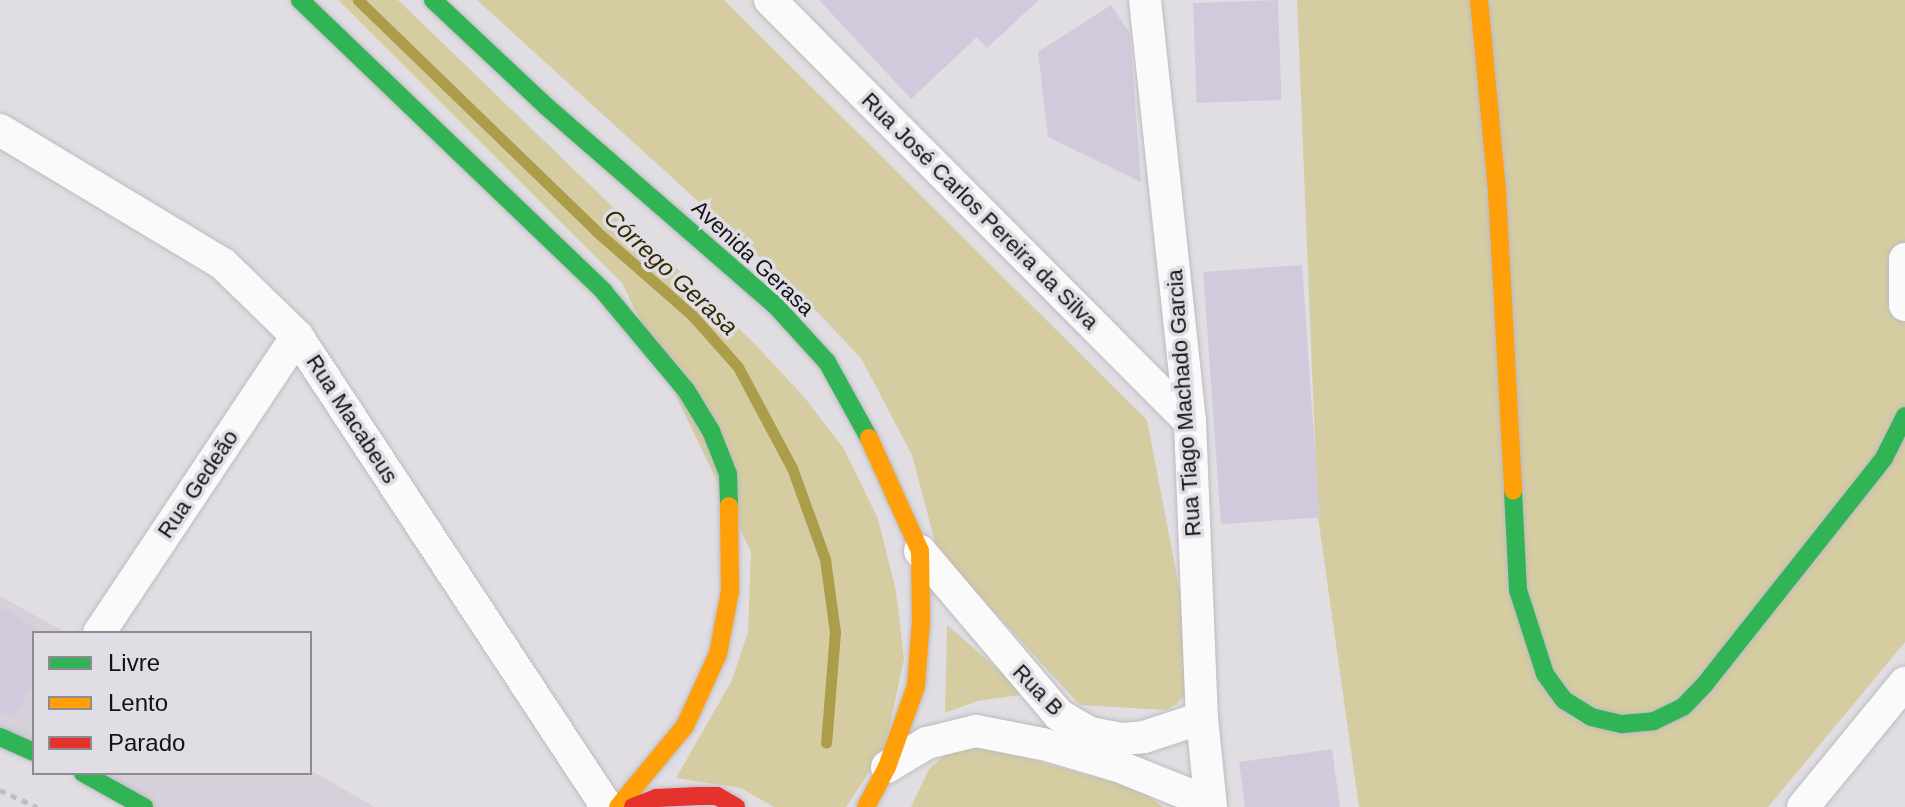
<!DOCTYPE html>
<html>
<head>
<meta charset="utf-8">
<style>
	body { margin:0 }
	#map { position:relative; width:1905px; height:807px; overflow:hidden; background:#e0dee3; font-family:Arial,sans-serif }
	div>[style] { position:absolute }
	.built>* { inset:0; background:#d5d0da }
	.green>* { inset:0; background:#d5cca2 }
	.stream>* { height:11px; margin:-5.5px; padding:0 5.5px; transform-origin:5.5px; border-radius:5.5px; background:#ab9d4a }
	.building>* { inset:0; background:#d2cadc; transform-origin:0 0 }
	.path>* { height:5px; margin-top:-2.5px; transform-origin:0; background:repeating-linear-gradient(90deg,#bfbfc0 0 6px,transparent 0 12px) }
	.roads { filter:drop-shadow(0 0 2px #bdbbbf) drop-shadow(0 0 2px #bdbbbf) }
	.street>* { height:32px; margin:-16px; padding:0 16px; transform-origin:16px; border-radius:16px; background:#fafafb }
	.fast>* { height:18px; margin:-9px; padding:0 9px; transform-origin:9px; border-radius:9px; background:#30b455 }
	.slow>* { height:18px; margin:-9px; padding:0 9px; transform-origin:9px; border-radius:9px; background:#ff9f0a }
	.jam>* { height:18px; margin:-9px; padding:0 9px; transform-origin:9px; border-radius:9px; background:#e5322d }
	span { translate:-50% -50%; white-space:nowrap; text-align:center; line-height:1.15; -webkit-text-stroke:7px #e0dde4; paint-order:stroke }
	.street-label { font-size:22px; color:#131215 }
	.water-label { font-size:24px; color:#322a00; font-style:italic }
	.legend { position:absolute; left:32px; top:631px; width:280px; height:144px; box-sizing:border-box; background:#e0dde4; border:2px solid #8e8c91; margin:0; padding:10px 14px; list-style:none; font-size:24px; color:#131215 }
	.legend li { display:flex; align-items:center; gap:16px; height:40px }
	.legend b { width:40px; border:2px solid #8e8c91 }
</style>
</head>
<body>
<div id="map">
	<div class="built">
		<i style="clip-path:polygon(0 596px,67px 633px,34px 633px,34px 754px,0 737px)"></i>
		<i style="clip-path:polygon(310px 770px,375px 807px,143px 807px,73px 773px)"></i>
	</div>
	<div class="green">
		<i style="clip-path:polygon(338px 0,398px 0,753px 342px,805px 398px,844px 449px,878px 519px,896px 591px,904px 659px,885px 748px,846px 807px,774px 807px,741px 788px,676px 778px,732px 680px,748px 632px,751px 552px,622px 283px)"></i>
		<i style="clip-path:polygon(477px 0,724px 0,1147px 420px,1193px 660px,1185px 695px,1177px 704px,1166px 710px,1080px 705px,937px 550px,912px 455px,861px 358px,800px 294px)"></i>
		<i style="clip-path:polygon(1297px 0,1905px 0,1905px 642px,1768px 807px,1359px 807px,1318px 517px)"></i>
		<i style="clip-path:polygon(947px 625px,1027px 694px,977px 701px,945px 713px)"></i>
		<i style="clip-path:polygon(985px 747px,1138px 789px,1163px 807px,911px 807px,929px 769px,945px 755px,964px 748px)"></i>
	</div>
	<div class="stream">
		<i style="left:358px;top:0;width:332px;rotate:44.1deg"></i>
		<i style="left:596px;top:231px;width:128px;rotate:41.2deg"></i>
		<i style="left:692px;top:315px;width:69px;rotate:48.5deg"></i>
		<i style="left:738px;top:367px;width:115px;rotate:61.9deg"></i>
		<i style="left:792px;top:468px;width:97px;rotate:70.1deg"></i>
		<i style="left:825px;top:559px;width:74px;rotate:82.2deg"></i>
		<i style="left:835px;top:632px;width:111px;rotate:94.6deg"></i>
	</div>
	<div class="building">
		<i style="clip-path:polygon(819px 0,1039px 0,987px 48px,977px 37px,911px 99px)"></i>
		<i style="left:1278px;top:0;width:100px;height:85px;rotate:88deg"></i>
		<i style="clip-path:polygon(1111px 5px,1130px 34px,1141px 182px,1048px 137px,1038px 52px)"></i>
		<i style="left:1302px;top:265px;width:253px;height:99px;rotate:86deg"></i>
		<i style="clip-path:polygon(0 607px,34px 627px,34px 682px,14px 716px,0 712px)"></i>
		<i style="clip-path:polygon(1332px 749px,1340px 807px,1245px 807px,1239px 762px)"></i>
	</div>
	<div class="path">
		<i style="left:0;top:790px;width:41px;rotate:24.7deg"></i>
	</div>
	<div class="roads">
		<div class="street">
			<i style="left:770px;top:0;width:595px;rotate:45.14deg"></i>
			<i style="left:1145px;top:0;width:424px;rotate:83.9deg"></i>
			<i style="left:1190px;top:422px;width:296px;rotate:87.7deg"></i>
			<i style="left:1202px;top:718px;width:89px;rotate:84.2deg"></i>
			<i style="left:0;top:130px;width:260px;rotate:31deg"></i>
			<i style="left:223px;top:264px;width:103px;rotate:44.2deg"></i>
			<i style="left:297px;top:336px;width:564px;rotate:56.65deg"></i>
			<i style="left:1905px;top:259px;width:46px;rotate:90deg"></i>
			<i style="left:920px;top:551px;width:215px;rotate:49.7deg"></i>
			<i style="left:1059px;top:715px;width:36px;rotate:30deg"></i>
			<i style="left:1090px;top:733px;width:33px;rotate:11deg"></i>
			<i style="left:1122px;top:739px;width:22px;rotate:-5deg"></i>
			<i style="left:1144px;top:737px;width:61px;rotate:-18.1deg"></i>
			<i style="left:99px;top:633px;width:357px;rotate:-56.3deg"></i>
			<i style="left:887px;top:767px;width:47px;rotate:-31deg"></i>
			<i style="left:927px;top:743px;width:50px;rotate:-13.8deg"></i>
			<i style="left:976px;top:731px;width:68px;rotate:11deg"></i>
			<i style="left:1043px;top:744px;width:78px;rotate:16.3deg"></i>
			<i style="left:1118px;top:766px;width:99px;rotate:21.9deg"></i>
			<i style="left:1803px;top:807px;width:161px;rotate:-50.6deg"></i>
		</div>
		<div class="fast">
			<i style="left:300px;top:0;width:422px;rotate:43.8deg"></i>
			<i style="left:604px;top:292px;width:128px;rotate:50.1deg"></i>
			<i style="left:686px;top:390px;width:48px;rotate:58.6deg"></i>
			<i style="left:711px;top:431px;width:46px;rotate:68.4deg"></i>
			<i style="left:728px;top:474px;width:32px;rotate:88deg"></i>
			<i style="left:433px;top:0;width:156px;rotate:43.2deg"></i>
			<i style="left:547px;top:107px;width:301px;rotate:41deg"></i>
			<i style="left:774px;top:304px;width:79px;rotate:47.6deg"></i>
			<i style="left:827px;top:362px;width:87px;rotate:61.1deg"></i>
			<i style="left:1513px;top:491px;width:99px;rotate:87.1deg"></i>
			<i style="left:1518px;top:590px;width:88px;rotate:72.2deg"></i>
			<i style="left:1545px;top:674px;width:32px;rotate:54deg"></i>
			<i style="left:1564px;top:700px;width:32px;rotate:32deg"></i>
			<i style="left:1591px;top:717px;width:32px;rotate:13deg"></i>
			<i style="left:1622px;top:724px;width:32px;rotate:-5deg"></i>
			<i style="left:1654px;top:721px;width:32px;rotate:-26deg"></i>
			<i style="left:1683px;top:707px;width:32px;rotate:-46deg"></i>
			<i style="left:1705px;top:684px;width:288px;rotate:-51.6deg"></i>
			<i style="left:1884px;top:458px;width:47px;rotate:-63.4deg"></i>
			<i style="left:0;top:737px;width:37px;rotate:24deg"></i>
			<i style="left:83px;top:773px;width:70px;rotate:29.1deg"></i>
		</div>
		<div class="slow">
			<i style="left:1479px;top:0;width:193px;rotate:84.6deg"></i>
			<i style="left:1497px;top:192px;width:299px;rotate:86.9deg"></i>
			<i style="left:618px;top:807px;width:105px;rotate:-50.4deg"></i>
			<i style="left:685px;top:726px;width:79px;rotate:-65.4deg"></i>
			<i style="left:718px;top:654px;width:64px;rotate:-79.2deg"></i>
			<i style="left:730px;top:591px;width:85px;rotate:-90.7deg"></i>
			<i style="left:866px;top:807px;width:45px;rotate:-62.3deg"></i>
			<i style="left:887px;top:767px;width:86px;rotate:-70.3deg"></i>
			<i style="left:916px;top:686px;width:65px;rotate:-85.6deg"></i>
			<i style="left:921px;top:621px;width:70px;rotate:-90.8deg"></i>
			<i style="left:920px;top:551px;width:124px;rotate:-114.3deg"></i>
		</div>
		<div class="jam">
			<i style="left:633px;top:807px;width:25px;rotate:-21deg"></i>
			<i style="left:656px;top:798px;width:43px;rotate:-2.7deg"></i>
			<i style="left:699px;top:796px;width:18px"></i>
			<i style="left:717px;top:796px;width:22px;rotate:30deg"></i>
		</div>
	</div>
	<div class="street-label">
		<span style="left:980px;top:211px;rotate:45deg">Rua José Carlos Pereira da Silva</span>
		<span style="left:753px;top:258px;rotate:43deg">Avenida Gerasa</span>
		<span style="left:1184px;top:403px;rotate:-94deg">Rua Tiago Machado Garcia</span>
		<span style="left:352px;top:419px;rotate:57deg">Rua Macabeus</span>
		<span style="left:198px;top:484px;rotate:-56deg">Rua Gedeão</span>
		<span style="left:1038px;top:690px;rotate:46deg">Rua B</span>
	</div>
	<div class="water-label">
		<span style="left:671px;top:272px;rotate:43deg">Córrego Gerasa</span>
	</div>
	<ul class="legend">
	<li><b style="height:10px;background:#30b455"></b>Livre</li>
	<li><b style="height:10px;background:#ff9f0a"></b>Lento</li>
	<li><b style="height:10px;background:#e5322d"></b>Parado</li>
	</ul>
</div>
</body>
</html>
